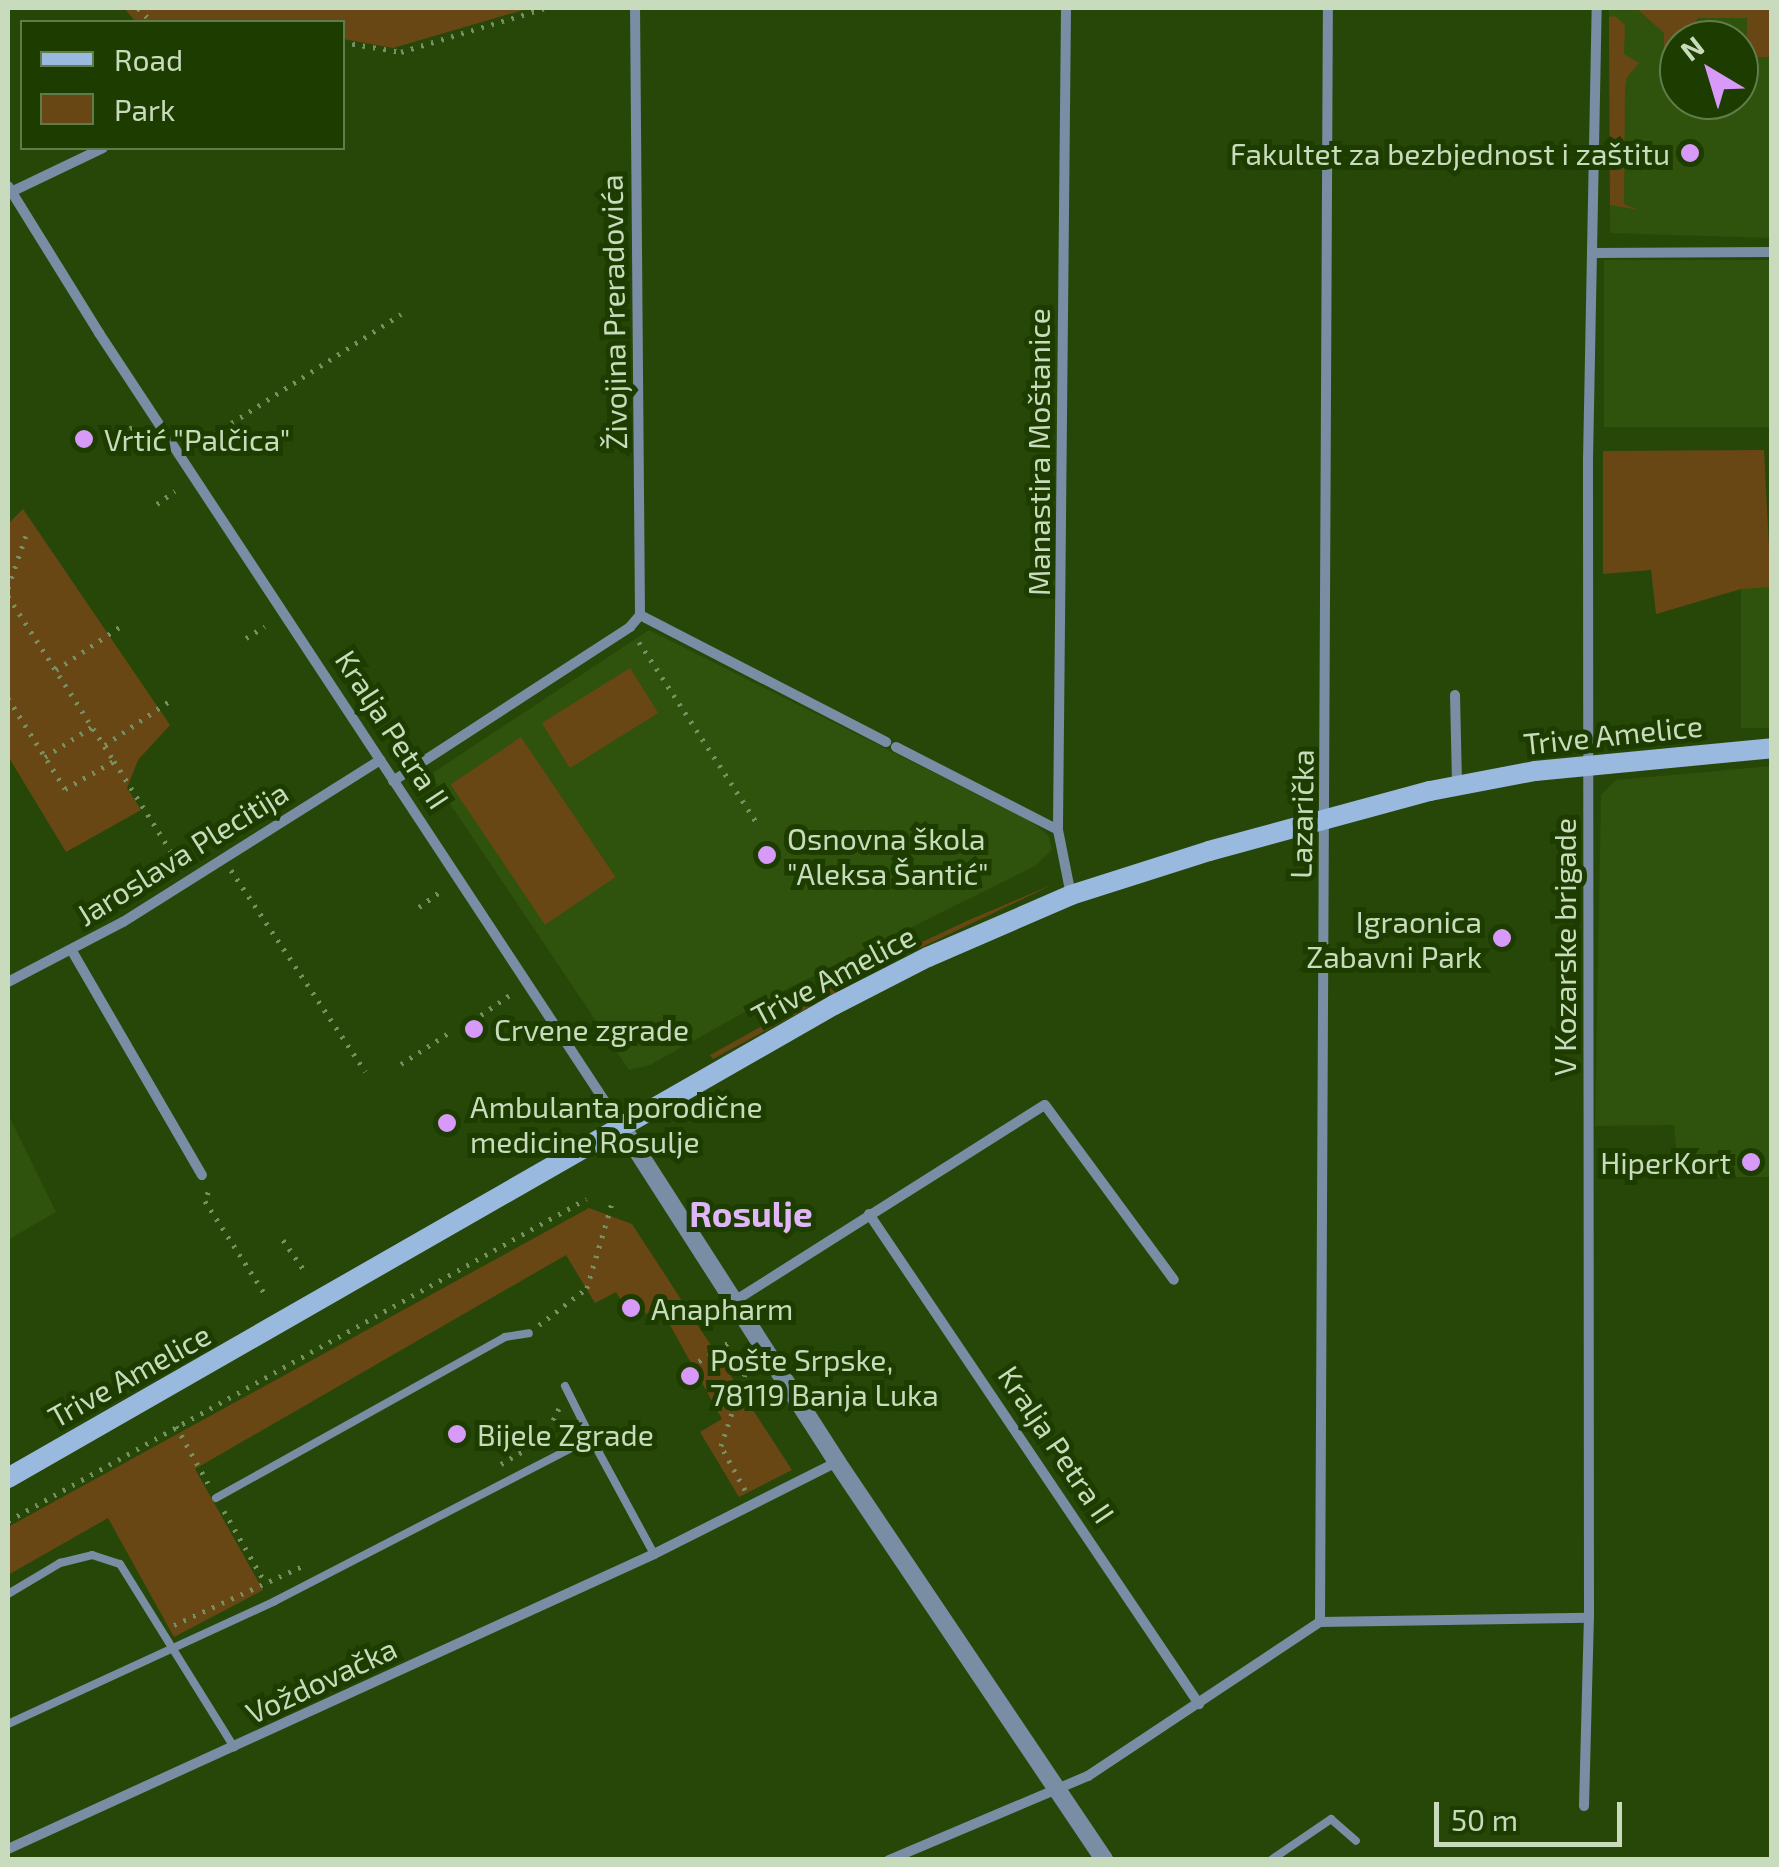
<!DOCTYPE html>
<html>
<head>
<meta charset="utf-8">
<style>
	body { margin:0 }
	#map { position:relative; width:1779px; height:1867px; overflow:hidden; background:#274709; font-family:"Exo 2",sans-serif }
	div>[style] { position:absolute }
	.built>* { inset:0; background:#2f520d; transform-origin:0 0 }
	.green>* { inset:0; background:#694714; transform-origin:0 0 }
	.path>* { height:5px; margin-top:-2.5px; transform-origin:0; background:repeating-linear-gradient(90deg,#769061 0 2.5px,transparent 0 10.5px) }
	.service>* { height:8px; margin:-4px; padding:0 4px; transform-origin:4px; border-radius:4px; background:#798da4 }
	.minor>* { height:10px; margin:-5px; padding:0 5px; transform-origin:5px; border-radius:5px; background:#798da4 }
	.tertiary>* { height:18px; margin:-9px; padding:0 9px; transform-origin:9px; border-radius:9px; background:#798da4 }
	.secondary>* { height:20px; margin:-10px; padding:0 10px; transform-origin:10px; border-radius:10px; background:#9ab9df }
	.dots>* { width:28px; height:28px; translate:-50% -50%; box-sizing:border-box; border:5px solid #1d3c00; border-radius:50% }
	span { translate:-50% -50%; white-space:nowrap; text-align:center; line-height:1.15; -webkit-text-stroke:10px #1d3c00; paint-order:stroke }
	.poi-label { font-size:30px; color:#c8dbbc }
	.right { translate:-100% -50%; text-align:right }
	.left { translate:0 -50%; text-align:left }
	.street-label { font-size:30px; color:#c8dbbc }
	.quarter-label { font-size:35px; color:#e1b6f8; font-weight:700 }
	.frame { position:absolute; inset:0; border:10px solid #c8dbbc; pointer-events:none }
	.legend { position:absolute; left:20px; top:20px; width:325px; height:130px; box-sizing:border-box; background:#1d3c00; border:2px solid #617c4b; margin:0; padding:12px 18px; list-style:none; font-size:30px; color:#c8dbbc }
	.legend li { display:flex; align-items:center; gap:20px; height:50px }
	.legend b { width:50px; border:2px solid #617c4b }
	.north { position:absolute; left:1659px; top:20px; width:100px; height:100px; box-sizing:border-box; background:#1d3c00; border:2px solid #617c4b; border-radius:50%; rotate:322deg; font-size:28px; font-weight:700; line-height:40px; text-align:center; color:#c8dbbc }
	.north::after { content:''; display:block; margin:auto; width:35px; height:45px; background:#d89af8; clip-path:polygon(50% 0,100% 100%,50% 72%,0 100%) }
	.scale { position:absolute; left:1434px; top:1802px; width:188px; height:45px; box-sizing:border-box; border:5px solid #c8dbbc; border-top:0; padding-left:12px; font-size:30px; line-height:35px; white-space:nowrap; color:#c8dbbc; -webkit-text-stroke:8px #1d3c00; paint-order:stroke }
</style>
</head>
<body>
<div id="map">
	<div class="built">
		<i style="clip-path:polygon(1609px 8px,1636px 8px,1665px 33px,1664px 74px,1671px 83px,1679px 83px,1679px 100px,1739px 100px,1739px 40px,1696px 40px,1697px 18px,1747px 18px,1746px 57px,1771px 57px,1771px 238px,1610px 233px)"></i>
		<i style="left:1604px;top:260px;width:167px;height:167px"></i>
		<i style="left:1771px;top:587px;width:141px;height:30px;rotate:90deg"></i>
		<i style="clip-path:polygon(649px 630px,1030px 821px,1048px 835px,1052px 850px,1035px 866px,777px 994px,650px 1065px,629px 1070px,434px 780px,434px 772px)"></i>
		<i style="clip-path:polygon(1771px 766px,1771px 1177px,1679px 1177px,1674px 1125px,1595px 1126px,1601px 795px,1616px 780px)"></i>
		<i style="clip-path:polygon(8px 1114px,56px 1212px,8px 1240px)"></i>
	</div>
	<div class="green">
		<i style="clip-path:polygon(124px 8px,530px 8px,393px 48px,343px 39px,342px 22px,136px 22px)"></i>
		<i style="clip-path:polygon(1636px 8px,1771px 8px,1771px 57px,1746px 57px,1747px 18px,1697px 18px,1696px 40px,1679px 40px,1679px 83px,1671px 84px,1664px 74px,1664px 33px)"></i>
		<i style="clip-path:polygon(1615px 16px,1625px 25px,1624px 54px,1639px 63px,1627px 77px,1625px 88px,1624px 204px,1639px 210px,1610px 205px,1609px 17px)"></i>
		<i style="clip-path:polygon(1764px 450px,1771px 587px,1741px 589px,1656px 614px,1651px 570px,1603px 574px,1603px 451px)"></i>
		<i style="clip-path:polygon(23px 509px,170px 725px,138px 760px,127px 788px,141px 810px,66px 852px,8px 756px,8px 524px)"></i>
		<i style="left:630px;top:668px;width:53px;height:104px;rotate:58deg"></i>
		<i style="left:521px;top:737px;width:169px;height:85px;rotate:56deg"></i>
		<i style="clip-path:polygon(1054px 884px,899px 958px,894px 955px,969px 920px)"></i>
		<i style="clip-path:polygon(856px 974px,852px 984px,713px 1059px,710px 1055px)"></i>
		<i style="clip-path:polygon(589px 1208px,632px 1224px,792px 1470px,739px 1497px,700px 1432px,722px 1419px,660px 1307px,646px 1314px,635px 1296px,622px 1302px,616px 1292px,595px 1303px,566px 1255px,195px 1469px,263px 1590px,174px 1637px,108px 1518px,8px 1575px,8px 1527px)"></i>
	</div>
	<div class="path">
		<i style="left:138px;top:8px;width:20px;rotate:45deg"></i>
		<i style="left:342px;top:42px;width:60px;rotate:9.6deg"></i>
		<i style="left:401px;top:52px;width:151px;rotate:-17deg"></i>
		<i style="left:112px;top:439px;width:24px;rotate:-30deg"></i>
		<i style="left:205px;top:440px;width:233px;rotate:-32.7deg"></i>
		<i style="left:157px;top:504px;width:22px;rotate:-36deg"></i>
		<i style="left:8px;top:588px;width:56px;rotate:-71.2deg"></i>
		<i style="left:8px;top:596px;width:196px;rotate:57.3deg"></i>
		<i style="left:246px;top:638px;width:22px;rotate:-32deg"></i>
		<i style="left:639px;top:642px;width:220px;rotate:56.9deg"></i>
		<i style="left:56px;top:670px;width:78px;rotate:-34.1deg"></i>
		<i style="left:8px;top:698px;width:107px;rotate:57.9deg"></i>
		<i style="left:65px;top:789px;width:56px;rotate:-29.7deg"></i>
		<i style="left:114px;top:761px;width:128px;rotate:57.8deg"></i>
		<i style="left:105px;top:745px;width:80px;rotate:-34.3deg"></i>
		<i style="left:45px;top:757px;width:57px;rotate:-32.9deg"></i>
		<i style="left:231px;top:870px;width:242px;rotate:56.3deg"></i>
		<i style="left:419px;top:907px;width:27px;rotate:-36deg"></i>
		<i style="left:481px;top:1015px;width:35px;rotate:-35deg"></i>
		<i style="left:401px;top:1064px;width:59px;rotate:-33.1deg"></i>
		<i style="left:208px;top:1192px;width:9px;rotate:108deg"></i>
		<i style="left:205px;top:1201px;width:111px;rotate:57.2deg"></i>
		<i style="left:283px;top:1240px;width:38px;rotate:55deg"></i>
		<i style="left:539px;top:1325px;width:61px;rotate:-37.6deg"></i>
		<i style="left:587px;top:1288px;width:93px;rotate:-73.7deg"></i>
		<i style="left:690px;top:1367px;width:52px;rotate:-32.5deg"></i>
		<i style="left:176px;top:1426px;width:68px;rotate:60.8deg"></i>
		<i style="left:501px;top:1464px;width:50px;rotate:-30.2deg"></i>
		<i style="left:544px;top:1439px;width:34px;rotate:-64deg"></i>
		<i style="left:745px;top:1490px;width:50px;rotate:-118.6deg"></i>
		<i style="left:721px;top:1446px;width:89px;rotate:-71.6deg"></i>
		<i style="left:224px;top:1511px;width:84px;rotate:60.1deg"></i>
		<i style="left:8px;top:1521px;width:662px;rotate:-29.12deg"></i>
		<i style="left:174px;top:1625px;width:144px;rotate:-24.6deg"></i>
	</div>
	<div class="service">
		<i style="left:565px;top:1386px;width:58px;rotate:63.4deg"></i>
		<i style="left:216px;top:1498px;width:331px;rotate:-29.1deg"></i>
		<i style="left:505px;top:1337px;width:24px;rotate:-9deg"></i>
		<i style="left:8px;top:1594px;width:61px;rotate:-30.8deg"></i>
		<i style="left:60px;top:1563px;width:33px;rotate:-14deg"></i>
		<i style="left:92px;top:1555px;width:29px;rotate:18deg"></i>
		<i style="left:120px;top:1564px;width:216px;rotate:58.1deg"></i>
		<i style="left:8px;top:1724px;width:294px;rotate:-24.7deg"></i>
		<i style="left:275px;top:1601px;width:356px;rotate:-27.3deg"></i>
		<i style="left:591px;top:1438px;width:132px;rotate:61.5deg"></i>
		<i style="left:1271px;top:1860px;width:73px;rotate:-34.3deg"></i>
		<i style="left:1331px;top:1819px;width:33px;rotate:41deg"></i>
	</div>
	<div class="minor">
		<i style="left:1066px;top:8px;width:822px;rotate:90.56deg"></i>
		<i style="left:1058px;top:830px;width:66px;rotate:78.7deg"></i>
		<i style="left:8px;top:186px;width:173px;rotate:58.2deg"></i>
		<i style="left:99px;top:333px;width:949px;rotate:56.64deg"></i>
		<i style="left:11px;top:192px;width:102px;rotate:-25.6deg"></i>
		<i style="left:1592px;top:253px;width:180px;rotate:-0.3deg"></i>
		<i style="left:640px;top:615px;width:277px;rotate:27.3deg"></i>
		<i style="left:1455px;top:695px;width:91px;rotate:88.7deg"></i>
		<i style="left:896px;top:747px;width:182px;rotate:27.1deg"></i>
		<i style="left:393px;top:781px;width:283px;rotate:-33deg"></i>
		<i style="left:630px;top:627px;width:16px;rotate:-50deg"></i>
		<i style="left:640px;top:615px;width:607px;rotate:-90.47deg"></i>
		<i style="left:72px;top:951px;width:259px;rotate:59.9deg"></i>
		<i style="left:8px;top:982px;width:130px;rotate:-27.6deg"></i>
		<i style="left:123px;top:922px;width:304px;rotate:-32.2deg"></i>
		<i style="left:869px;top:1214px;width:591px;rotate:56.04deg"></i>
		<i style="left:736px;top:1300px;width:365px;rotate:-32.3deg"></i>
		<i style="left:1045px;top:1105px;width:217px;rotate:53.6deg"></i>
		<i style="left:1320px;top:1622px;width:269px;rotate:-0.9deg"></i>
		<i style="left:1589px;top:1618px;width:1158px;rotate:-90.05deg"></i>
		<i style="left:1588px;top:460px;width:452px;rotate:-88.9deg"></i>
		<i style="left:1320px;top:1622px;width:1614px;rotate:-89.72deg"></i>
		<i style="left:1584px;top:1806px;width:188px;rotate:-88.5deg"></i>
		<i style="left:8px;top:1849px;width:710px;rotate:-24.54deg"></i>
		<i style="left:654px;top:1554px;width:205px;rotate:-26.7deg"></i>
		<i style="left:889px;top:1860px;width:216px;rotate:-22.9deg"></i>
		<i style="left:1088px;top:1776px;width:278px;rotate:-33.6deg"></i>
	</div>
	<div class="tertiary">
		<i style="left:622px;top:1127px;width:398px;rotate:57.3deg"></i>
		<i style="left:837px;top:1462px;width:479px;rotate:56.1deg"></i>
	</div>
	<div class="secondary">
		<i style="left:8px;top:1478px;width:952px;rotate:-29.8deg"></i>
		<i style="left:834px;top:1005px;width:106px;rotate:-27.1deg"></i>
		<i style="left:928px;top:957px;width:156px;rotate:-23.4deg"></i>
		<i style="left:1071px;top:895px;width:145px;rotate:-17.7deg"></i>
		<i style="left:1209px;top:851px;width:229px;rotate:-15.2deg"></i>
		<i style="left:1430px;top:791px;width:107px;rotate:-10.8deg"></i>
		<i style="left:1535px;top:771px;width:238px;rotate:-5.5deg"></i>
	</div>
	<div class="dots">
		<i style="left:1690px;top:153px;background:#d89af8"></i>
		<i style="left:84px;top:439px;background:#d89af8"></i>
		<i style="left:767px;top:855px;background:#d89af8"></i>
		<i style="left:1502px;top:938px;background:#d89af8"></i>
		<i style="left:474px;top:1029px;background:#d89af8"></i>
		<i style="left:447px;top:1123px;background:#d89af8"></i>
		<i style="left:1751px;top:1162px;background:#d89af8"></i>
		<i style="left:631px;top:1308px;background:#d89af8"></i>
		<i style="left:690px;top:1376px;background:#d89af8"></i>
		<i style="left:457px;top:1434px;background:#d89af8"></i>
	</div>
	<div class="poi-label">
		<span class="right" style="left:1670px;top:153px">Fakultet za bezbjednost i zaštitu</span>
		<span class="left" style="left:104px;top:439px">Vrtić "Palčica"</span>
		<span class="left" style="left:787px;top:855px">Osnovna škola<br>"Aleksa Šantić"</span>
		<span class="right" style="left:1482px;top:938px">Igraonica<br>Zabavni Park</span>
		<span class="left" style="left:494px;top:1029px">Crvene zgrade</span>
		<span class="left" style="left:470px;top:1123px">Ambulanta porodične<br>medicine Rosulje</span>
		<span class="right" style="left:1731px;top:1162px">HiperKort</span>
		<span class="left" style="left:651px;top:1308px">Anapharm</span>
		<span class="left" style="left:710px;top:1376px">Pošte Srpske,<br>78119 Banja Luka</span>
		<span class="left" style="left:477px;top:1434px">Bijele Zgrade</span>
	</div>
	<div class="street-label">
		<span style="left:613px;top:312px;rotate:-91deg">Živojina Preradovića</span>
		<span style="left:1038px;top:452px;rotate:-90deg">Manastira Moštanice</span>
		<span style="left:393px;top:729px;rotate:57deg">Kralja Petra II</span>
		<span style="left:1613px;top:734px;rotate:-6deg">Trive Amelice</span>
		<span style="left:1301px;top:814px;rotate:-89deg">Lazarička</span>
		<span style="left:182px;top:853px;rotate:-32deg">Jaroslava Plecitija</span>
		<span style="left:1564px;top:947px;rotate:-90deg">V Kozarske brigade</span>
		<span style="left:833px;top:975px;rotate:-28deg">Trive Amelice</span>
		<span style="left:129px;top:1375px;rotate:-29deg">Trive Amelice</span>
		<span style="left:1057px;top:1444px;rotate:56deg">Kralja Petra II</span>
		<span style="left:321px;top:1680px;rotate:-25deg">Voždovačka</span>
	</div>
	<div class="quarter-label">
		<span style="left:751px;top:1213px">Rosulje</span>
	</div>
	<div class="frame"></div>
	<ul class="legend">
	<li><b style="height:12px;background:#9ab9df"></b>Road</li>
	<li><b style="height:28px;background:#694714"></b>Park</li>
	</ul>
	<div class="north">N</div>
	<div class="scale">50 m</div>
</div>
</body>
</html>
